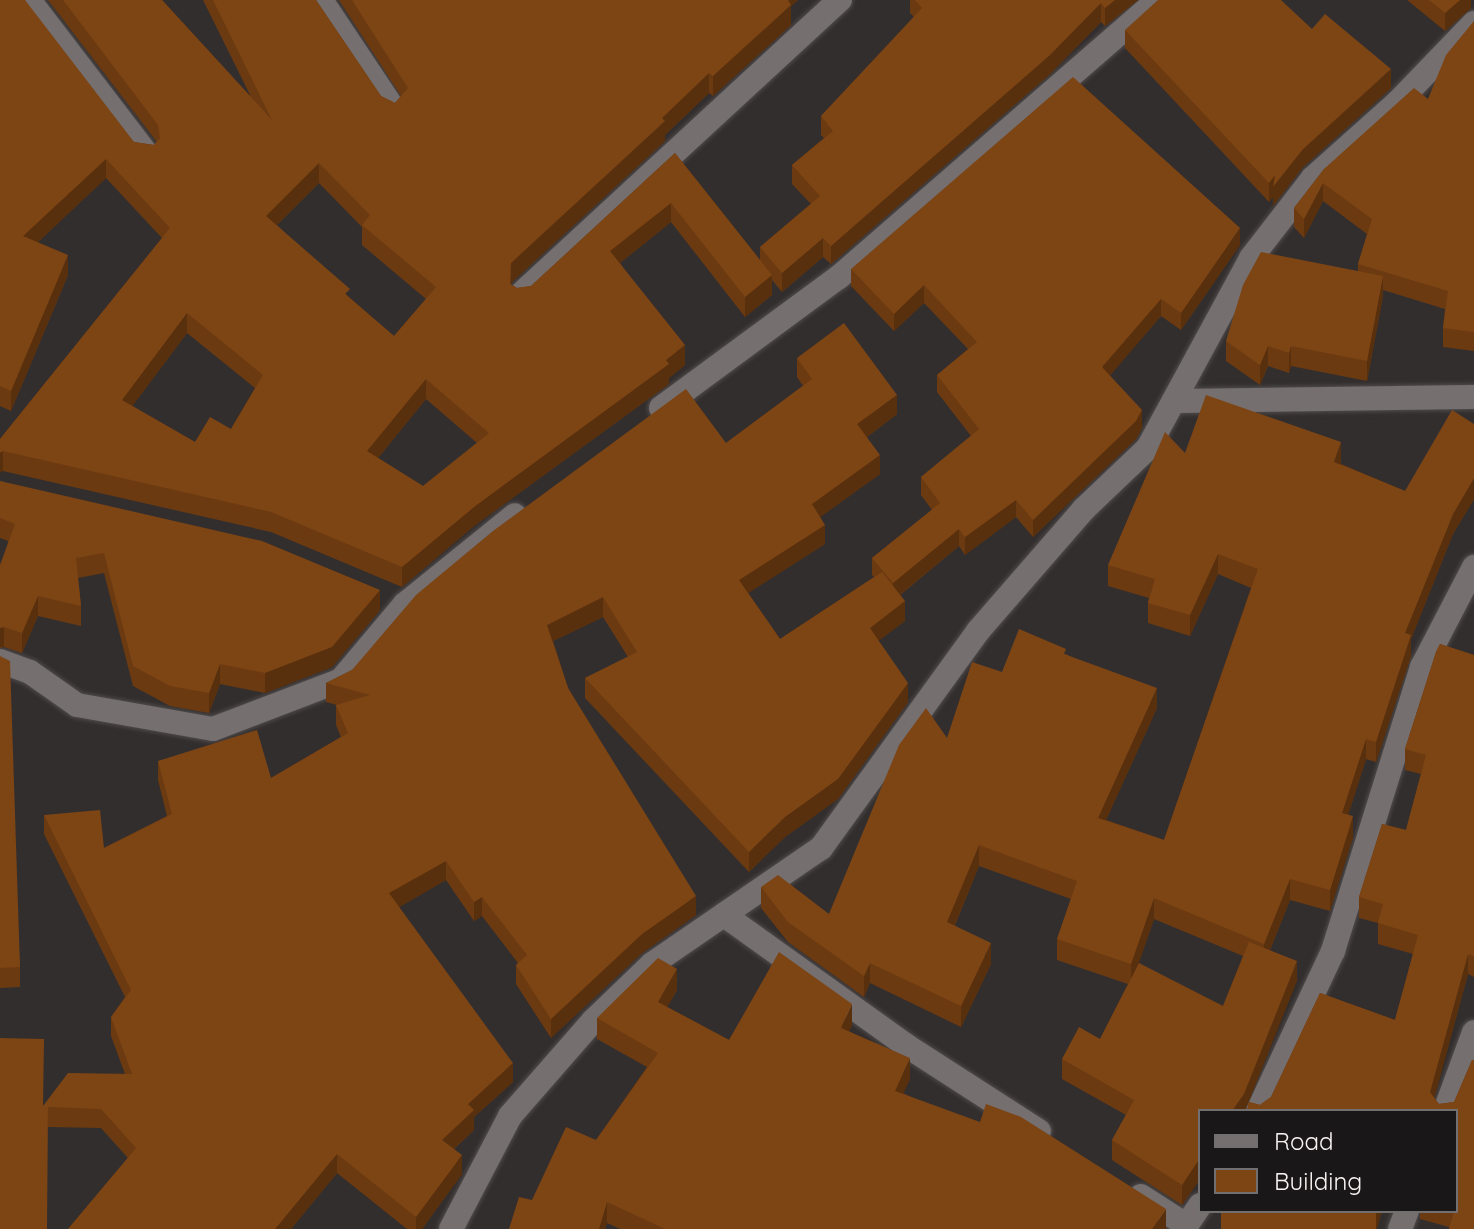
<!DOCTYPE html>
<html>
<head>
<meta charset="utf-8">
<style>
	body { margin:0 }
	#map { position:relative; width:1474px; height:1229px; overflow:hidden; background:#332e2e; font-family:Quicksand,sans-serif }
	div>[style] { position:absolute }
	.roads { filter:drop-shadow(0 0 2px #504b4b) drop-shadow(0 0 2px #504b4b) }
	.minor>* { height:24px; margin:-12px; padding:0 12px; transform-origin:12px; border-radius:12px; background:#756f6f }
	.wall>* { inset:0; background:#6c3a11 }
	.shaded-wall>* { inset:0; background:#58300e; transform-origin:0 0 }
	.building>* { inset:0; background:#7d4414; transform-origin:0 0 }
	span { translate:-50% -50%; white-space:nowrap; text-align:center; line-height:1.15; -webkit-text-stroke:8px #191717; paint-order:stroke }
	.legend { position:absolute; left:1198px; top:1109px; width:260px; height:104px; box-sizing:border-box; background:#191717; border:2px solid #716f6f; margin:0; padding:10px 14px; list-style:none; font-size:24px; color:#f6f3f2 }
	.legend li { display:flex; align-items:center; gap:16px; height:40px }
	.legend b { width:40px; border:2px solid #716f6f }
</style>
</head>
<body>
<div id="map">
	<div class="roads">
		<div class="minor">
			<i style="left:29px;top:0;width:193px;rotate:52.6deg"></i>
			<i style="left:321px;top:0;width:130px;rotate:56.3deg"></i>
			<i style="left:521px;top:294px;width:434px;rotate:-42.7deg"></i>
			<i style="left:1174px;top:401px;width:300px;rotate:-0.8deg"></i>
			<i style="left:661px;top:408px;width:221px;rotate:-36.4deg"></i>
			<i style="left:839px;top:277px;width:422px;rotate:-41deg"></i>
			<i style="left:0;top:661px;width:32px;rotate:20deg"></i>
			<i style="left:30px;top:672px;width:57px;rotate:35.1deg"></i>
			<i style="left:77px;top:705px;width:138px;rotate:10deg"></i>
			<i style="left:213px;top:729px;width:137px;rotate:-20.9deg"></i>
			<i style="left:341px;top:680px;width:99px;rotate:-49.9deg"></i>
			<i style="left:405px;top:604px;width:141px;rotate:-39deg"></i>
			<i style="left:724px;top:915px;width:225px;rotate:35.6deg"></i>
			<i style="left:907px;top:1046px;width:157px;rotate:32.8deg"></i>
			<i style="left:1258px;top:1111px;width:177px;rotate:-64.9deg"></i>
			<i style="left:1333px;top:951px;width:298px;rotate:-72.6deg"></i>
			<i style="left:1422px;top:667px;width:113px;rotate:-62.5deg"></i>
			<i style="left:1445px;top:1111px;width:84px;rotate:-69.8deg"></i>
			<i style="left:1141px;top:1196px;width:54px;rotate:32.8deg"></i>
			<i style="left:451px;top:1229px;width:127px;rotate:-62.4deg"></i>
			<i style="left:510px;top:1116px;width:126px;rotate:-48.9deg"></i>
			<i style="left:593px;top:1021px;width:82px;rotate:-44deg"></i>
			<i style="left:652px;top:964px;width:205px;rotate:-34.5deg"></i>
			<i style="left:821px;top:848px;width:268px;rotate:-54.1deg"></i>
			<i style="left:978px;top:631px;width:162px;rotate:-49deg"></i>
			<i style="left:1084px;top:509px;width:88px;rotate:-43.6deg"></i>
			<i style="left:1148px;top:448px;width:216px;rotate:-61.5deg"></i>
			<i style="left:1251px;top:258px;width:101px;rotate:-52.2deg"></i>
			<i style="left:1313px;top:178px;width:114px;rotate:-41.8deg"></i>
			<i style="left:1398px;top:102px;width:110px;rotate:-46.1deg"></i>
			<i style="left:1184px;top:1229px;width:29px;rotate:-56deg"></i>
			<i style="left:1400px;top:1229px;width:19px;rotate:-69deg"></i>
		</div>
	</div>
	<div class="wall">
		<i style="clip-path:polygon(evenodd,0 0,134px 142px,154px 145px,157px 142px,48px 0,162px 0,251px 97px,203px 0,316px 0,381px 96px,395px 103px,401px 96px,339px 0,798px 0,791px 6px,791px 25px,713px 96px,709px 93px,665px 135px,665px 141px,511px 283px,511px 284px,517px 288px,531px 286px,675px 153px,760px 260px,760px 247px,811px 204px,792px 184px,792px 165px,824px 138px,821px 135px,821px 116px,914px 17px,910px 13px,910px 0,1138px 0,1105px 26px,1101px 22px,1050px 74px,831px 264px,823px 257px,782px 292px,772px 280px,772px 295px,745px 317px,671px 222px,620px 263px,685px 365px,669px 378px,669px 384px,474px 526px,402px 587px,271px 532px,3px 471px,0 439px,162px 238px,106px 178px,38px 242px,68px 275px,11px 411px,0 406px,0 0,319px 183px,362px 227px,362px 245px,426px 299px,394px 336px,350px 298px,277px 225px,319px 183px,0 0,187px 333px,255px 388px,231px 429px,195px 442px,132px 406px,187px 333px,0 0,426px 399px,477px 443px,423px 486px,378px 458px,426px 399px)"></i>
		<i style="clip-path:polygon(1407px 0,1471px 0,1471px 8px,1445px 31px)"></i>
		<i style="clip-path:polygon(1474px 21px,1474px 351px,1443px 347px,1443px 328px,1445px 309px,1383px 290px,1383px 296px,1367px 381px,1291px 366px,1289px 373px,1268px 366px,1260px 385px,1226px 361px,1226px 341px,1358px 271px,1358px 264px,1367px 234px,1323px 201px,1304px 238px,1294px 227px,1294px 208px,1324px 169px,1428px 99px)"></i>
		<i style="clip-path:polygon(1312px 29px,1391px 88px,1303px 167px,1273px 206px,1273px 197px,1269px 202px,1125px 48px,1125px 30px)"></i>
		<i style="clip-path:polygon(1240px 245px,1181px 330px,1161px 316px,1109px 376px,1142px 428px,1136px 439px,1033px 537px,1016px 517px,965px 555px,959px 546px,900px 595px,905px 621px,878px 641px,908px 702px,838px 799px,785px 837px,749px 872px,585px 698px,585px 678px,628px 657px,603px 617px,553px 641px,568px 688px,696px 915px,642px 953px,551px 1038px,516px 984px,516px 965px,518px 963px,482px 916px,474px 921px,446px 880px,399px 907px,513px 1082px,474px 1117px,474px 1130px,454px 1149px,462px 1174px,422px 1229px,407px 1229px,337px 1173px,291px 1229px,68px 1229px,128px 1158px,101px 1128px,48px 1127px,43px 1106px,125px 1074px,111px 1036px,111px 1017px,125px 997px,44px 834px,44px 815px,104px 848px,167px 816px,158px 780px,158px 761px,271px 778px,341px 737px,336px 725px,336px 705px,337px 705px,326px 702px,326px 683px,352px 670px,726px 443px,803px 386px,797px 377px,797px 358px,897px 414px,867px 437px,880px 474px,820px 517px,825px 544px,748px 593px,780px 639px,874px 577px,872px 575px,872px 558px,932px 510px,921px 495px,921px 477px,971px 436px,937px 392px,937px 375px,968px 349px,924px 303px,894px 331px,851px 286px,851px 269px)"></i>
		<i style="clip-path:polygon(evenodd,1474px 424px,1474px 499px,1453px 534px,1411px 639px,1411px 656px,1376px 762px,1366px 759px,1348px 815px,1353px 837px,1330px 911px,1290px 900px,1270px 950px,1297px 981px,1200px 1111px,1200px 1179px,1182px 1205px,1112px 1160px,1112px 1140px,1126px 1115px,1062px 1079px,1062px 1059px,1100px 1039px,1128px 984px,1057px 960px,1057px 939px,1071px 899px,979px 866px,955px 925px,991px 964px,961px 1027px,870px 983px,864px 997px,788px 942px,761px 908px,761px 887px,829px 914px,947px 738px,1002px 672px,1066px 654px,1157px 708px,1106px 820px,1164px 840px,1251px 588px,1218px 574px,1190px 636px,1148px 623px,1148px 603px,1149px 598px,1108px 586px,1108px 565px,1185px 453px,1341px 463px,1341px 464px,1405px 491px,1474px 424px,1154px 919px,1243px 956px,1223px 1006px,1138px 965px,1154px 919px)"></i>
		<i style="clip-path:polygon(0 481px,380px 610px,332px 667px,265px 693px,220px 684px,209px 713px,170px 706px,133px 686px,104px 573px,78px 578px,81px 606px,81px 626px,38px 616px,22px 653px,4px 647px,0 648px,8px 541px,0 538px)"></i>
		<i style="clip-path:polygon(1440px 644px,1474px 655px,1474px 977px,1468px 974px,1434px 1098px,1439px 1104px,1454px 1102px,1472px 1060px,1474px 1060px,1474px 1229px,1449px 1229px,1449px 1227px,1420px 1219px,1420px 1211px,1456px 1211px,1456px 1111px,1247px 1111px,1249px 1102px,1260px 1105px,1271px 1097px,1320px 993px,1395px 1020px,1413px 954px,1378px 944px,1378px 923px,1359px 918px,1359px 897px,1382px 824px,1406px 830px,1421px 774px,1405px 770px,1405px 749px,1436px 652px)"></i>
		<i style="clip-path:polygon(0 656px,20px 967px,20px 987px,0 988px)"></i>
		<i style="clip-path:polygon(677px 990px,667px 1007px,729px 1040px,852px 1025px,849px 1031px,910px 1079px,903px 1093px,1166px 1229px,620px 1229px,607px 1223px,605px 1229px,509px 1229px,532px 1200px,596px 1140px,647px 1067px,597px 1039px,597px 1018px)"></i>
	</div>
	<div class="shaded-wall">
		<i style="clip-path:polygon(783px 0,798px 0,791px 6px,791px 25px,713px 96px,713px 76px)"></i>
		<i style="clip-path:polygon(1115px 0,1138px 0,1105px 26px,1105px 8px)"></i>
		<i style="clip-path:polygon(1460px 0,1471px 0,1471px 8px,1445px 31px,1445px 13px)"></i>
		<i style="clip-path:polygon(1101px 3px,1101px 22px,1050px 74px,831px 264px,831px 246px)"></i>
		<i style="clip-path:polygon(1391px 69px,1391px 88px,1303px 167px,1273px 206px,1273px 197px,1269px 202px,1269px 183px,1275px 175px)"></i>
		<i style="clip-path:polygon(709px 73px,709px 93px,665px 135px,665px 141px,511px 283px,510px 304px,511px 263px)"></i>
		<i style="clip-path:polygon(106px 159px,106px 178px,23px 256px,23px 236px)"></i>
		<i style="clip-path:polygon(319px 163px,319px 183px,266px 236px,266px 216px)"></i>
		<i style="clip-path:polygon(1323px 183px,1323px 201px,1304px 238px,1304px 219px)"></i>
		<i style="clip-path:polygon(671px 203px,671px 222px,610px 271px,610px 251px)"></i>
		<i style="clip-path:polygon(1240px 228px,1240px 245px,1181px 330px,1181px 313px)"></i>
		<i style="clip-path:polygon(823px 238px,823px 257px,782px 292px,782px 273px)"></i>
		<i style="clip-path:polygon(68px 255px,68px 275px,11px 411px,11px 391px)"></i>
		<i style="clip-path:polygon(772px 275px,772px 295px,745px 317px,745px 297px)"></i>
		<i style="clip-path:polygon(1383px 276px,1383px 296px,1367px 381px,1367px 361px)"></i>
		<i style="clip-path:polygon(924px 285px,924px 303px,894px 331px,894px 314px)"></i>
		<i style="clip-path:polygon(1161px 299px,1161px 316px,1102px 385px,1102px 367px)"></i>
		<i style="clip-path:polygon(187px 313px,187px 333px,122px 420px,122px 400px)"></i>
		<i style="clip-path:polygon(685px 345px,685px 365px,669px 378px,669px 384px,474px 526px,402px 587px,402px 567px,474px 507px)"></i>
		<i style="clip-path:polygon(1268px 346px,1268px 366px,1260px 385px,1260px 365px)"></i>
		<i style="clip-path:polygon(1291px 346px,1291px 366px,1289px 373px,1289px 353px)"></i>
		<i style="clip-path:polygon(426px 379px,426px 399px,367px 471px,367px 451px)"></i>
		<i style="clip-path:polygon(897px 395px,897px 414px,857px 444px,857px 424px)"></i>
		<i style="clip-path:polygon(1142px 410px,1142px 428px,1136px 439px,1033px 537px,1033px 520px)"></i>
		<i style="clip-path:polygon(1341px 442px,1341px 463px,1334px 482px,1334px 462px)"></i>
		<i style="clip-path:polygon(3px 451px,3px 471px,0 473px,0 453px)"></i>
		<i style="clip-path:polygon(880px 455px,880px 474px,812px 523px,812px 504px)"></i>
		<i style="clip-path:polygon(1474px 478px,1474px 499px,1453px 534px,1411px 639px,1411px 656px,1376px 762px,1376px 742px,1405px 633px,1453px 514px)"></i>
		<i style="clip-path:polygon(1016px 500px,1016px 517px,965px 555px,965px 537px)"></i>
		<i style="clip-path:polygon(825px 525px,825px 544px,739px 599px,739px 580px)"></i>
		<i style="clip-path:polygon(959px 529px,959px 546px,893px 600px,893px 583px)"></i>
		<i style="clip-path:polygon(1218px 554px,1218px 574px,1190px 636px,1190px 615px)"></i>
		<i style="clip-path:polygon(380px 590px,380px 610px,332px 667px,265px 693px,265px 673px)"></i>
		<i style="clip-path:polygon(38px 596px,38px 616px,22px 653px,22px 633px)"></i>
		<i style="clip-path:polygon(603px 597px,603px 617px,547px 644px,547px 625px)"></i>
		<i style="clip-path:polygon(905px 601px,905px 621px,870px 647px,870px 628px)"></i>
		<i style="left:4px;top:627px;width:20px;height:4px;rotate:90deg"></i>
		<i style="clip-path:polygon(220px 664px,220px 684px,209px 713px,209px 693px)"></i>
		<i style="clip-path:polygon(908px 683px,908px 702px,838px 799px,785px 837px,749px 872px,749px 852px)"></i>
		<i style="clip-path:polygon(1157px 688px,1157px 708px,1098px 838px,1098px 818px)"></i>
		<i style="clip-path:polygon(1366px 739px,1366px 759px,1342px 834px,1342px 813px)"></i>
		<i style="clip-path:polygon(1353px 816px,1353px 837px,1330px 911px,1330px 890px)"></i>
		<i style="clip-path:polygon(979px 845px,979px 866px,947px 943px,947px 922px)"></i>
		<i style="clip-path:polygon(446px 861px,446px 880px,389px 913px,389px 893px)"></i>
		<i style="clip-path:polygon(1290px 879px,1290px 900px,1264px 964px,1264px 944px)"></i>
		<i style="clip-path:polygon(696px 896px,696px 915px,642px 953px,551px 1038px,551px 1019px,642px 934px)"></i>
		<i style="clip-path:polygon(482px 897px,482px 916px,474px 921px,474px 902px)"></i>
		<i style="clip-path:polygon(1154px 898px,1154px 919px,1131px 985px,1131px 964px)"></i>
		<i style="clip-path:polygon(991px 943px,991px 964px,961px 1027px,961px 1006px)"></i>
		<i style="clip-path:polygon(1468px 954px,1468px 974px,1431px 1111px,1430px 1092px)"></i>
		<i style="clip-path:polygon(1297px 961px,1297px 981px,1245px 1111px,1232px 1111px)"></i>
		<i style="clip-path:polygon(870px 963px,870px 983px,864px 997px,864px 976px)"></i>
		<i style="clip-path:polygon(677px 969px,677px 990px,658px 1023px,658px 1002px)"></i>
		<i style="clip-path:polygon(852px 1004px,852px 1025px,841px 1048px,841px 1028px)"></i>
		<i style="clip-path:polygon(910px 1058px,910px 1079px,895px 1111px,895px 1091px)"></i>
		<i style="clip-path:polygon(513px 1063px,513px 1082px,474px 1117px,474px 1130px,442px 1159px,442px 1140px,468px 1104px)"></i>
		<i style="clip-path:polygon(337px 1154px,337px 1173px,291px 1229px,275px 1229px)"></i>
		<i style="clip-path:polygon(462px 1155px,462px 1174px,422px 1229px,416px 1229px,416px 1217px)"></i>
		<i style="clip-path:polygon(1200px 1158px,1200px 1179px,1182px 1205px,1182px 1185px)"></i>
		<i style="clip-path:polygon(607px 1202px,607px 1223px,605px 1229px,599px 1229px)"></i>
		<i style="clip-path:polygon(1166px 1209px,1166px 1229px,1152px 1229px)"></i>
		<i style="clip-path:polygon(1376px 1211px,1382px 1211px,1377px 1229px,1372px 1229px)"></i>
	</div>
	<div class="building">
		<i style="clip-path:polygon(evenodd,0 0,25px 0,134px 142px,154px 145px,160px 138px,158px 125px,63px 0,162px 0,272px 120px,213px 0,316px 0,381px 96px,395px 103px,408px 88px,352px 0,788px 0,791px 5px,713px 76px,709px 73px,662px 118px,665px 121px,511px 263px,510px 284px,517px 288px,531px 286px,675px 153px,772px 275px,745px 297px,671px 203px,610px 251px,685px 345px,666px 360px,669px 364px,474px 507px,402px 567px,271px 512px,3px 451px,0 453px,0 439px,170px 228px,106px 159px,23px 236px,68px 255px,11px 391px,0 386px,0 0,319px 163px,370px 215px,362px 225px,436px 287px,394px 336px,345px 294px,350px 289px,266px 216px,319px 163px,0 0,187px 313px,263px 375px,231px 429px,210px 417px,195px 442px,122px 400px,187px 313px,0 0,426px 379px,489px 433px,423px 486px,367px 451px,426px 379px)"></i>
		<i style="clip-path:polygon(915px 0,1115px 0,1105px 8px,1101px 3px,1050px 55px,831px 246px,823px 238px,782px 273px,760px 247px,820px 196px,792px 165px,833px 131px,821px 116px,922px 8px)"></i>
		<i style="clip-path:polygon(1158px 0,1281px 0,1312px 29px,1325px 14px,1391px 69px,1303px 149px,1273px 187px,1275px 175px,1269px 183px,1125px 30px)"></i>
		<i style="clip-path:polygon(1429px 0,1460px 0,1445px 13px)"></i>
		<i style="clip-path:polygon(1474px 21px,1474px 332px,1443px 328px,1448px 291px,1358px 264px,1372px 219px,1323px 183px,1304px 219px,1294px 208px,1324px 169px,1414px 88px,1428px 99px,1446px 55px)"></i>
		<i style="clip-path:polygon(1073px 77px,1240px 228px,1181px 313px,1161px 299px,1102px 367px,1142px 410px,1136px 421px,1033px 520px,1016px 500px,965px 537px,959px 529px,893px 583px,872px 558px,940px 503px,921px 477px,979px 429px,937px 375px,977px 342px,924px 285px,894px 314px,851px 269px)"></i>
		<i style="clip-path:polygon(1261px 252px,1383px 276px,1367px 361px,1291px 346px,1289px 353px,1268px 346px,1260px 365px,1226px 341px,1243px 285px)"></i>
		<i style="clip-path:polygon(844px 323px,897px 395px,857px 424px,880px 455px,812px 504px,825px 525px,739px 580px,780px 639px,882px 572px,905px 601px,870px 628px,908px 683px,838px 779px,785px 817px,749px 852px,585px 678px,637px 652px,603px 597px,547px 625px,568px 688px,696px 896px,642px 934px,551px 1019px,516px 965px,527px 955px,482px 897px,474px 902px,446px 861px,389px 893px,513px 1063px,468px 1104px,474px 1110px,442px 1140px,462px 1155px,416px 1217px,337px 1154px,275px 1229px,68px 1229px,136px 1148px,101px 1109px,48px 1107px,47px 1229px,0 1229px,0 1038px,44px 1039px,43px 1106px,68px 1073px,132px 1074px,111px 1017px,131px 990px,44px 815px,100px 810px,104px 848px,172px 814px,158px 761px,257px 730px,271px 778px,348px 733px,336px 705px,370px 695px,326px 683px,352px 670px,416px 595px,493px 531px,686px 389px,726px 443px,812px 379px,797px 358px)"></i>
		<i style="clip-path:polygon(1206px 395px,1341px 442px,1334px 462px,1405px 491px,1452px 410px,1474px 424px,1474px 478px,1453px 514px,1405px 633px,1411px 635px,1376px 742px,1366px 739px,1342px 813px,1353px 816px,1330px 890px,1290px 879px,1264px 944px,1154px 898px,1131px 964px,1057px 939px,1077px 881px,979px 845px,947px 922px,991px 943px,961px 1006px,870px 963px,864px 976px,788px 922px,761px 887px,778px 875px,829px 914px,899px 745px,926px 708px,947px 738px,972px 662px,1002px 672px,1019px 629px,1066px 649px,1064px 654px,1157px 688px,1098px 818px,1164px 840px,1258px 569px,1218px 554px,1190px 615px,1148px 603px,1155px 579px,1108px 565px,1165px 432px,1185px 453px)"></i>
		<i style="clip-path:polygon(0 481px,262px 541px,380px 590px,332px 647px,265px 673px,220px 664px,209px 693px,170px 686px,133px 666px,104px 553px,76px 558px,81px 606px,38px 596px,22px 633px,4px 627px,0 628px,0 565px,15px 524px,0 518px)"></i>
		<i style="clip-path:polygon(1440px 644px,1474px 655px,1474px 956px,1468px 954px,1430px 1092px,1439px 1104px,1454px 1102px,1472px 1060px,1474px 1060px,1474px 1229px,1449px 1229px,1454px 1211px,1456px 1211px,1456px 1111px,1247px 1111px,1249px 1102px,1260px 1105px,1271px 1097px,1320px 993px,1395px 1020px,1418px 935px,1378px 923px,1383px 904px,1359px 897px,1382px 824px,1406px 830px,1426px 755px,1405px 749px,1436px 652px)"></i>
		<i style="clip-path:polygon(0 656px,10px 661px,20px 967px,0 968px)"></i>
		<i style="clip-path:polygon(1249px 942px,1297px 961px,1244px 1094px,1232px 1111px,1200px 1111px,1200px 1158px,1182px 1185px,1112px 1140px,1134px 1100px,1062px 1059px,1079px 1027px,1100px 1039px,1139px 963px,1223px 1006px)"></i>
		<i style="clip-path:polygon(779px 952px,852px 1004px,841px 1028px,910px 1058px,895px 1091px,980px 1122px,986px 1104px,1021px 1117px,1166px 1209px,1152px 1229px,665px 1229px,607px 1202px,599px 1229px,509px 1229px,519px 1197px,532px 1200px,566px 1127px,596px 1140px,658px 1053px,597px 1018px,658px 958px,677px 969px,658px 1002px,729px 1040px)"></i>
		<i style="left:1221px;top:1211px;width:155px;height:18px"></i>
	</div>
	<ul class="legend">
	<li><b style="height:10px;background:#756f6f"></b>Road</li>
	<li><b style="height:22px;background:#7d4414"></b>Building</li>
	</ul>
</div>
</body>
</html>
